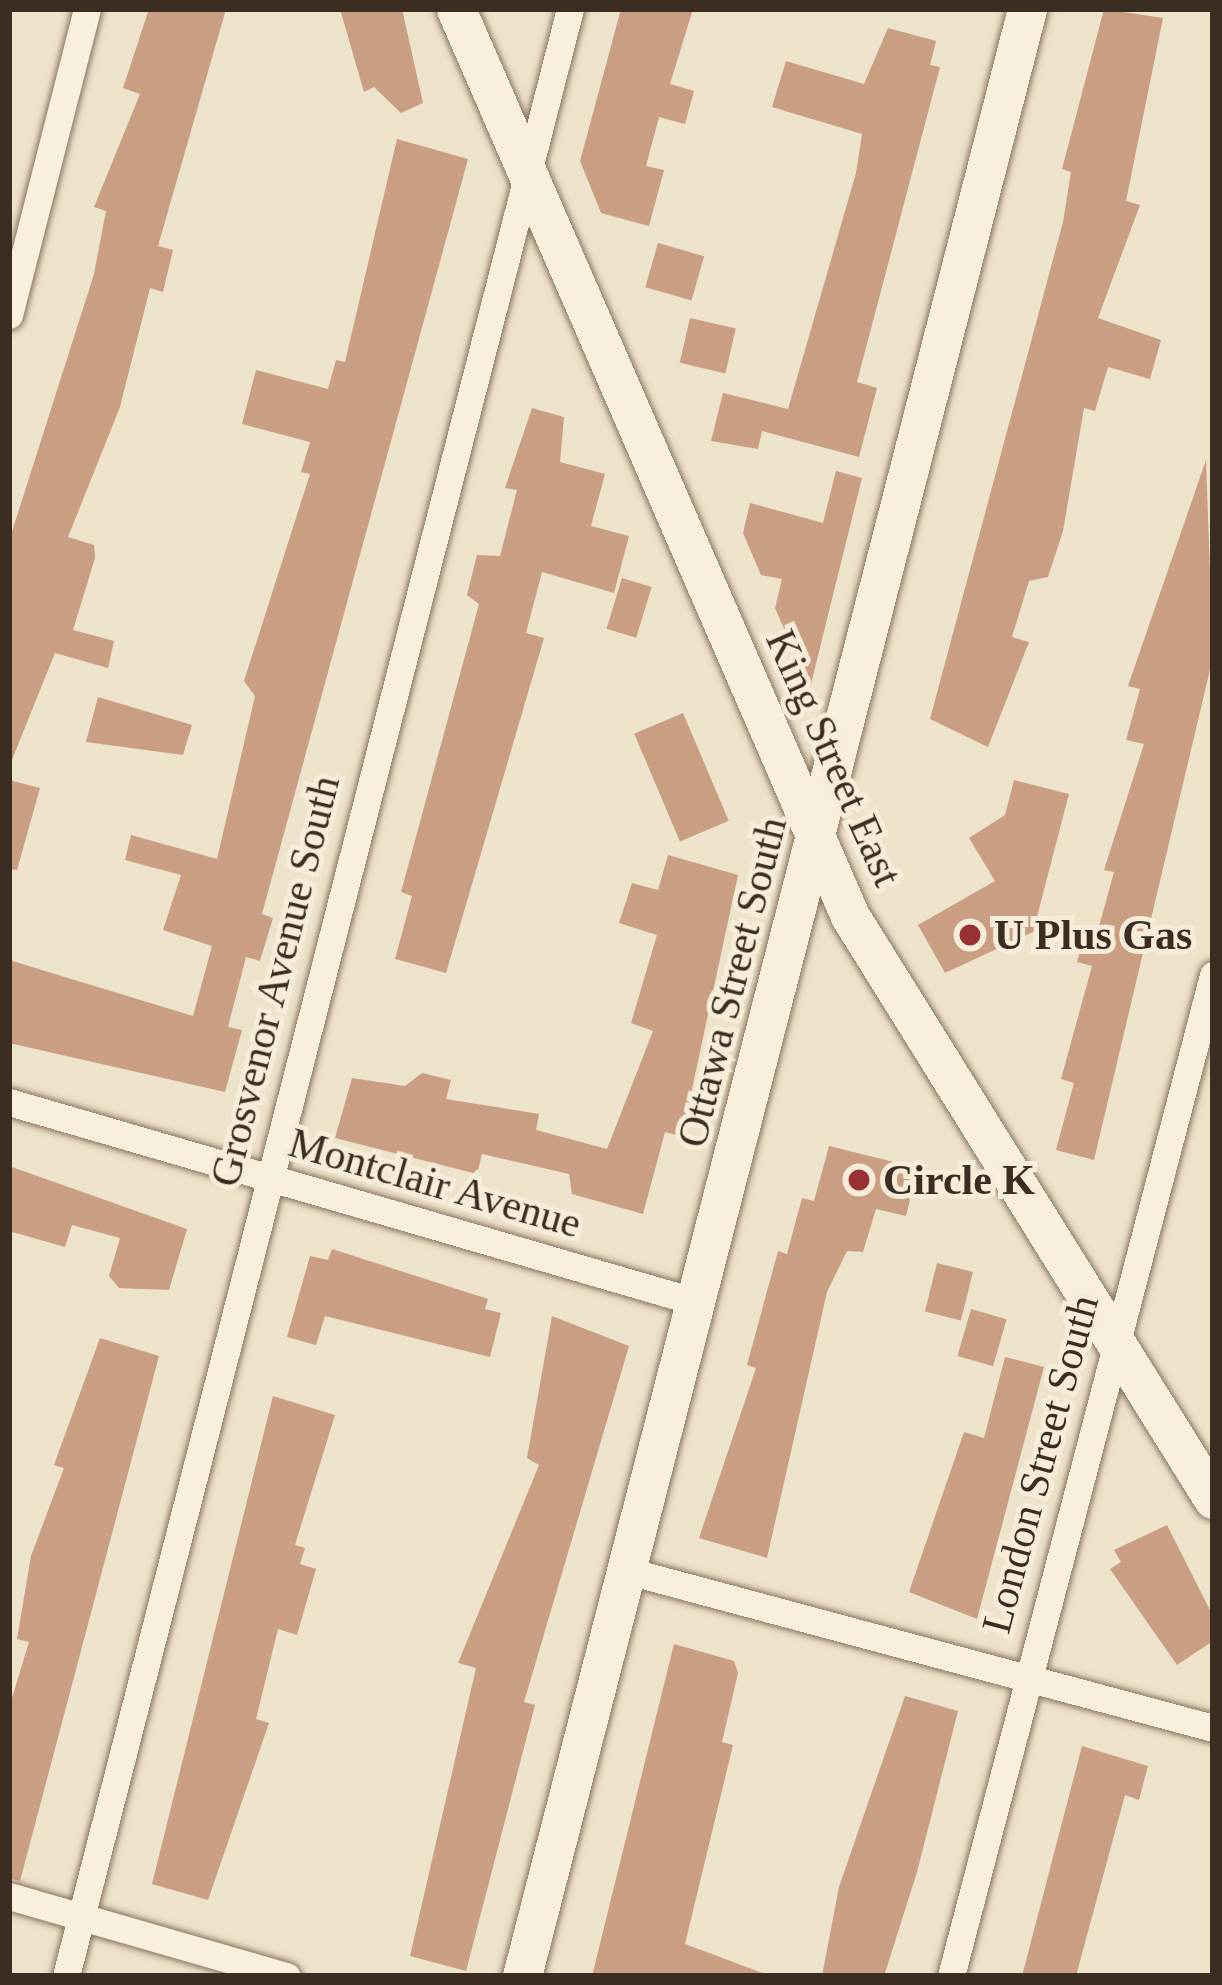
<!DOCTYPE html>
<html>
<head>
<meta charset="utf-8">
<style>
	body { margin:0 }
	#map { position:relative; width:1222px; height:1985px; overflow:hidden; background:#ede2ca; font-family:Georgia,serif }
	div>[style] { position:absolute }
	.building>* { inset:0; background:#ca9e82; transform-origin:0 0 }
	.roads { filter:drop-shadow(0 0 3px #89755f) drop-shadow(0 0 3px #89755f) }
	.street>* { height:27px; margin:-13.5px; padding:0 13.5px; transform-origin:13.5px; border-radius:13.5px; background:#f8efdd }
	.secondary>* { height:39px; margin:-19.5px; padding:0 19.5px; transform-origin:19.5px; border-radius:19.5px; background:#f8efdd }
	.dots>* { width:33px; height:33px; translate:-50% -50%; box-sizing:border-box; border:6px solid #f5ecd9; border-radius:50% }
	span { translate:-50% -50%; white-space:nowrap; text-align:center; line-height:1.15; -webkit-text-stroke:10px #f5ecd9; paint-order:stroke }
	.street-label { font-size:42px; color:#3b2d22 }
	.poi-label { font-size:42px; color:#3b2d22; font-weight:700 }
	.left { translate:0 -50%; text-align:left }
	.frame { position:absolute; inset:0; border:12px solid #3b2d22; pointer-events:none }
</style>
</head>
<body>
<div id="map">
	<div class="building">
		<i style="clip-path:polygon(149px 9px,226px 9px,158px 246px,173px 250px,163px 292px,150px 288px,120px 407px,68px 537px,94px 545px,95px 558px,73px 630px,114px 641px,108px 668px,55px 653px,9px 767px,9px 541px,94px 274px,106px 211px,94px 207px,140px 94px,123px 88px)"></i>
		<i style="clip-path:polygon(340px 9px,402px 9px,423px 103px,401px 113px,374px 87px,364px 92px)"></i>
		<i style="clip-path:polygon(621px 9px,693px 9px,670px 84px,694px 91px,685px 124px,659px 117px,646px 166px,664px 170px,649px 226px,601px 213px,580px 161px)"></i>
		<i style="clip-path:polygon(1104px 9px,1163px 18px,1126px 201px,1140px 205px,1098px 318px,1161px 340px,1150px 379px,1108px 367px,1095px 411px,1084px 408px,1063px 531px,1048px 577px,1029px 581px,1012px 637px,1029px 642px,988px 747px,930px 719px,1063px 222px,1071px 172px,1062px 169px)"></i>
		<i style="clip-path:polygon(888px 28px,936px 41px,930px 65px,940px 67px,857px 382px,877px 388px,859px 457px,762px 431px,758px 449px,711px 441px,723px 393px,788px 409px,856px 173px,862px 134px,772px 107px,786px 61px,864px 84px)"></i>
		<i style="clip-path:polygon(397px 139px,468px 159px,262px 914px,273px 918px,260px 961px,246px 957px,228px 1027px,242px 1030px,225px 1092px,9px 1043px,9px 960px,193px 1016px,212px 946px,163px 930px,181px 875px,125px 860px,131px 835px,217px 859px,255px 696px,244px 681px,310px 474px,301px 472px,310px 442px,242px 424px,256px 370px,328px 389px,336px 360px,345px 362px)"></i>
		<i style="left:658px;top:243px;width:48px;height:46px;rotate:16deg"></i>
		<i style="left:690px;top:318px;width:47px;height:46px;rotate:13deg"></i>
		<i style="clip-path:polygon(532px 408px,564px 417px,560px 462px,605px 474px,591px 526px,629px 536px,614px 593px,542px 572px,526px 633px,544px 638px,446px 973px,395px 959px,412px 896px,401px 892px,479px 604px,467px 595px,477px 555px,500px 556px,517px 490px,505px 488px)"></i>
		<i style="clip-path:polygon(1206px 460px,1213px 657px,1094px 1160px,1056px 1150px,1074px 1083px,1061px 1079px,1092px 966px,1077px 962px,1087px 927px,1098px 930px,1114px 872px,1104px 870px,1144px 744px,1126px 740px,1140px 689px,1128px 686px)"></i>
		<i style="clip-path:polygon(836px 471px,862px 478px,810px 688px,775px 608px,782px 579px,761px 575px,743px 533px,750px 503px,823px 523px)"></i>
		<i style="left:622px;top:578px;width:31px;height:53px;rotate:17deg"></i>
		<i style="clip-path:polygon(98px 697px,192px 725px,183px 755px,86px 742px)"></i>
		<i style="left:683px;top:713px;width:117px;height:53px;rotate:67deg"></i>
		<i style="clip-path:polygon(9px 780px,40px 788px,17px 870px,9px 869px)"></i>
		<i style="clip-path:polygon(1014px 780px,1069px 794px,1033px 932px,945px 973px,918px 925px,995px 881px,969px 838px,1005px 815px)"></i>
		<i style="clip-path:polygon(668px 855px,738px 875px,689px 1103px,680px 1136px,665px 1132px,643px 1214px,572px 1194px,569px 1174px,482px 1154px,477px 1174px,335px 1138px,352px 1078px,405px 1086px,422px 1073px,451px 1080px,446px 1099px,539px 1114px,536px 1130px,607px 1149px,653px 1031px,631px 1023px,657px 935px,619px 923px,632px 883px,658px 890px)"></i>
		<i style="clip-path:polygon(829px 1146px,918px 1168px,906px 1216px,876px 1209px,863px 1252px,847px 1251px,827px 1292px,767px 1558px,699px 1538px,756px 1368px,747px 1365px,778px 1251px,787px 1254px,802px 1198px,814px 1201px)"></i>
		<i style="clip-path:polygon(9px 1166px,187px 1229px,169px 1290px,119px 1288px,109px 1276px,120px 1238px,72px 1225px,65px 1247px,9px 1231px)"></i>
		<i style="clip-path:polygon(332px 1249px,488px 1299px,485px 1309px,501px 1313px,490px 1357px,325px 1316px,316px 1345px,287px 1337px,310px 1256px,328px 1260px)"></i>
		<i style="left:937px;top:1263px;width:37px;height:50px;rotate:14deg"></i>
		<i style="left:971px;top:1309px;width:37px;height:49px;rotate:16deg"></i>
		<i style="clip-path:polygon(552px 1316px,629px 1346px,524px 1702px,535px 1705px,466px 1971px,410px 1956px,476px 1668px,458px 1663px,539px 1465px,527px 1458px)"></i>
		<i style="clip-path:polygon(100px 1338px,159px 1356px,20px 1881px,9px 1878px,9px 1708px,29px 1642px,17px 1639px,31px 1556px,64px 1468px,54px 1465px)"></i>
		<i style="clip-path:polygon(1005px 1357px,1044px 1367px,977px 1619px,909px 1592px,964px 1432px,984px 1438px)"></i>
		<i style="clip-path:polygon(273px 1396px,335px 1415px,295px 1545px,305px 1548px,300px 1564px,316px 1569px,297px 1635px,278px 1629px,256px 1719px,269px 1723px,208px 1900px,152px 1884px)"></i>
		<i style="clip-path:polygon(1167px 1525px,1213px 1616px,1213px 1641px,1177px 1665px,1110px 1569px,1121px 1562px,1114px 1550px)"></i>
		<i style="clip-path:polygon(674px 1644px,734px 1661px,738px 1673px,722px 1742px,733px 1745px,685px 1944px,771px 1976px,592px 1976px)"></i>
		<i style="clip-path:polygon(905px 1696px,958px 1711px,917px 1872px,884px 1976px,822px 1976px,839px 1887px)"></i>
		<i style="clip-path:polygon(1082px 1746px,1148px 1766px,1139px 1800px,1125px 1795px,1076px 1976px,1022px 1976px)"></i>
	</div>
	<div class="roads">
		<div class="street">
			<i style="left:9px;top:315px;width:316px;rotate:-75.7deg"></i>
			<i style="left:9px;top:1102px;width:720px;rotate:16.22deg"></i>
			<i style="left:628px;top:1571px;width:606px;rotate:15.02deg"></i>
			<i style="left:9px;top:1896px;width:289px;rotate:16.1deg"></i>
			<i style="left:66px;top:1976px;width:2031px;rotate:-75.63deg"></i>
			<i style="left:951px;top:1976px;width:1035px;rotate:-75.33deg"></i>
		</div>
		<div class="secondary">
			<i style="left:456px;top:9px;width:989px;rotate:66.52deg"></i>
			<i style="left:850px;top:916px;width:687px;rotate:58.09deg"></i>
			<i style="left:522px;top:1976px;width:2031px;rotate:-75.6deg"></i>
		</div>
	</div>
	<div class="dots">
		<i style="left:970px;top:935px;background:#963134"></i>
		<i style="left:859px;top:1180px;background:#963134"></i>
	</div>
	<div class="street-label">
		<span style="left:834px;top:758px;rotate:66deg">King Street East</span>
		<span style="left:275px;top:981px;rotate:-76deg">Grosvenor Avenue South</span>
		<span style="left:732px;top:982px;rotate:-76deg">Ottawa Street South</span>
		<span style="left:435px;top:1183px;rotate:16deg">Montclair Avenue</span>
		<span style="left:1040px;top:1464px;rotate:-75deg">London Street South</span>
	</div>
	<div class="poi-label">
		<span class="left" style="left:994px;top:935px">U Plus Gas</span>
		<span class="left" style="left:883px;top:1180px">Circle K</span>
	</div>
	<div class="frame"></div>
</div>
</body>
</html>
